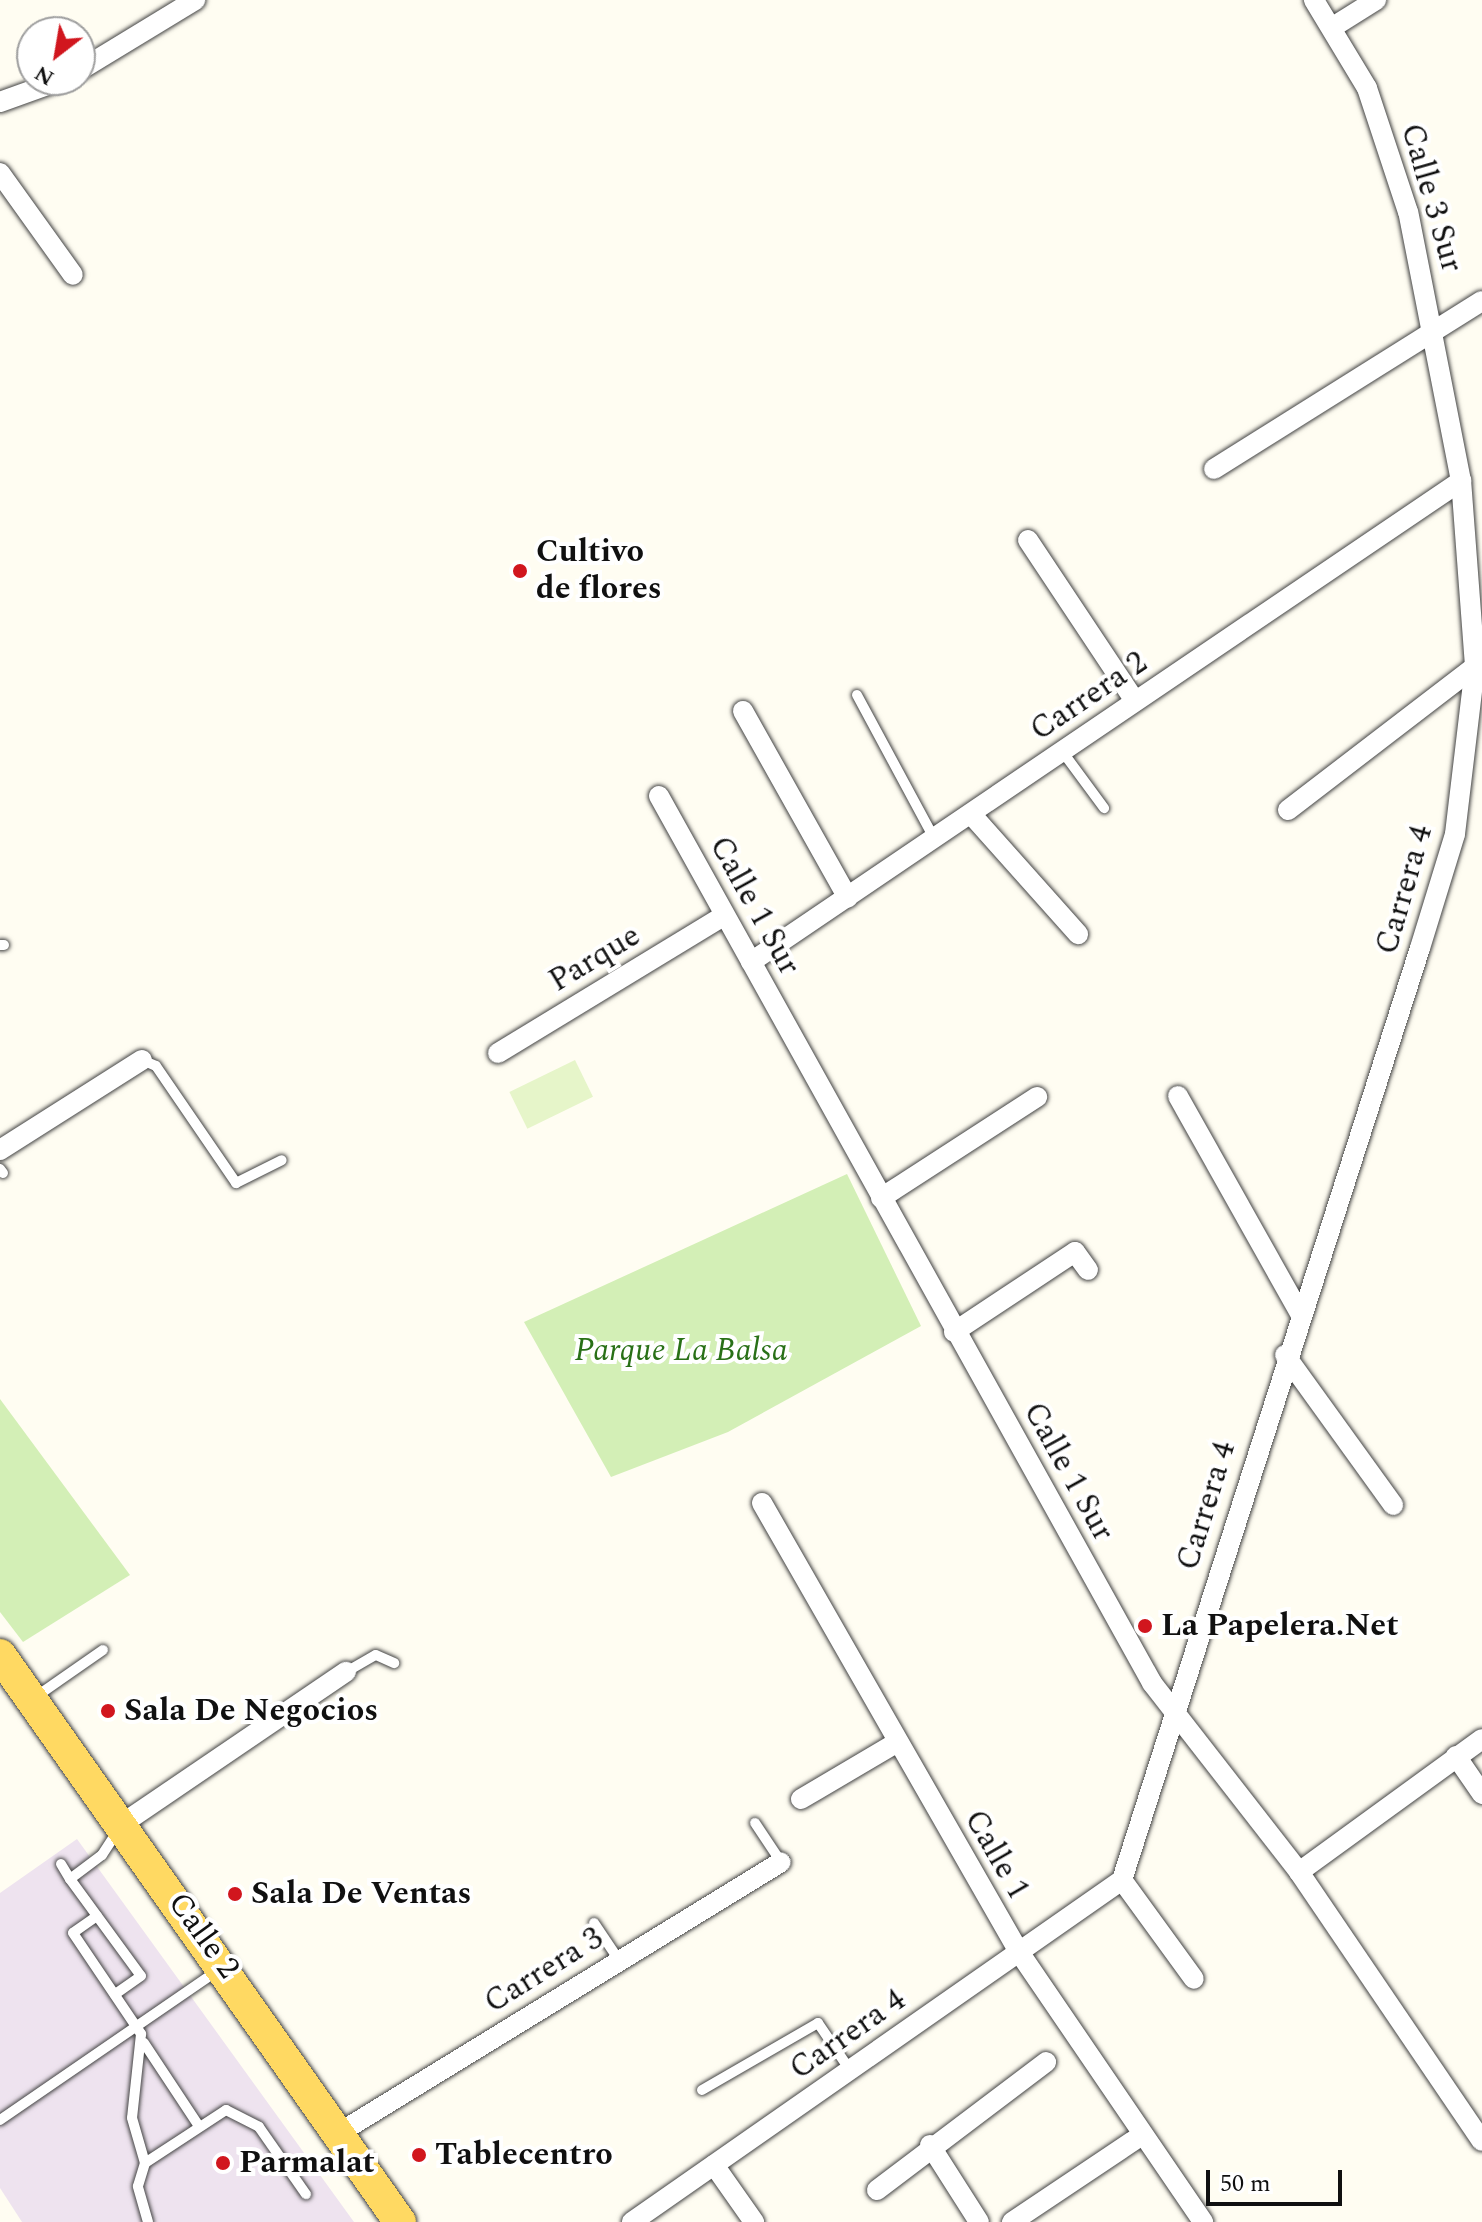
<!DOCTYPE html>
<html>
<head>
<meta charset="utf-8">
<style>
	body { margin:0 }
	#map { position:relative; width:1482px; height:2222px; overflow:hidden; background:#fffdf2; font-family:Spectral,serif }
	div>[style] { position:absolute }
	.industrial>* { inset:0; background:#eee3ef }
	.green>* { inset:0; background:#d3efb6 }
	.pitch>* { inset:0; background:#e6f5c9; transform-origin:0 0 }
	.roads { filter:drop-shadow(0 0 2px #434343) drop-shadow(0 0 2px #434343) }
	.lane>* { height:10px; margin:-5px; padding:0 5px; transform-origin:5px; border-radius:5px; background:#fff }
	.street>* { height:20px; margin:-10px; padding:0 10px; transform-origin:10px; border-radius:10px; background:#fff }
	.primary>* { height:32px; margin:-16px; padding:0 16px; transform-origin:16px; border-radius:16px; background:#ffd962 }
	.dots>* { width:22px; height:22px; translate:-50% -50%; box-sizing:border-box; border:4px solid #fff; border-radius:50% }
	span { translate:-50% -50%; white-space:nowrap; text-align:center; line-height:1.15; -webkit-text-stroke:8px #fff; paint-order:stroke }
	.street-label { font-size:32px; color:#101010 }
	.poi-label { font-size:32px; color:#101010; font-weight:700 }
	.left { translate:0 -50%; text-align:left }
	.park-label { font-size:32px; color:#297017; font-style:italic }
	.north { position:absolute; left:16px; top:16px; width:80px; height:80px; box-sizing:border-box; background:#fff; border:2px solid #9f9f9f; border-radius:50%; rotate:211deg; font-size:22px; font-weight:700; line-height:32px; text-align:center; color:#101010 }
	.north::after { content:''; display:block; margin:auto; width:28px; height:36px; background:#d1161e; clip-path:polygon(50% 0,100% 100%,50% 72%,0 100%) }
	.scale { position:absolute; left:1206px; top:2170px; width:136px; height:36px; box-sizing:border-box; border:4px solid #101010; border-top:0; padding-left:10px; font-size:24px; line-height:28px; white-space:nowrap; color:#101010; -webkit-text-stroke:6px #fff; paint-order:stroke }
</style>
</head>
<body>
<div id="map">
	<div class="industrial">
		<i style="clip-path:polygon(77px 1839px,354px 2222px,22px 2222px,0 2188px,0 1893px)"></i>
	</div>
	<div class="green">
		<i style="clip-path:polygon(847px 1174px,921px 1326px,728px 1432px,611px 1477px,524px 1322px)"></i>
		<i style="clip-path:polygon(0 1399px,130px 1575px,23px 1642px,0 1612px)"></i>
	</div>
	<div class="pitch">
		<i style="left:575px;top:1060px;width:41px;height:73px;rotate:64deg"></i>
	</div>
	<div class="roads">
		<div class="lane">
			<i style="left:857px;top:695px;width:162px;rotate:61.7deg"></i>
			<i style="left:1062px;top:751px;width:71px;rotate:53.6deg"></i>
			<i style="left:0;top:945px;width:4px"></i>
			<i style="left:142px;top:1060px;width:15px;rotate:23deg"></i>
			<i style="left:156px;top:1066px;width:142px;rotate:55.6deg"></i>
			<i style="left:236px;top:1183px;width:51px;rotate:-26.6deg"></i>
			<i style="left:0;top:1169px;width:5px;rotate:53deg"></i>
			<i style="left:346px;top:1672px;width:34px;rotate:-30deg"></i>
			<i style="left:376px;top:1655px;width:20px;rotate:24deg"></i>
			<i style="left:34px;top:1698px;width:84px;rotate:-34.8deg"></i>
			<i style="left:755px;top:1823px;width:47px;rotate:56.3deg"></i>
			<i style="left:61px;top:1864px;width:17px;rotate:59deg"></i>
			<i style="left:70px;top:1879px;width:40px;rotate:-37deg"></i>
			<i style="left:102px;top:1855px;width:31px;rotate:-57deg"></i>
			<i style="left:70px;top:1879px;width:120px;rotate:53.8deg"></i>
			<i style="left:141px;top:1976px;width:32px;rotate:145deg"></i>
			<i style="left:97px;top:1916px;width:29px;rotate:145deg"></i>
			<i style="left:73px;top:1933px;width:122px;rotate:56deg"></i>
			<i style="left:141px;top:2034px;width:84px;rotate:96.1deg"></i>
			<i style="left:132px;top:2118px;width:47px;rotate:73.9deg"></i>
			<i style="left:594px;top:1923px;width:45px;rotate:56deg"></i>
			<i style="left:144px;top:2043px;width:100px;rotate:56.5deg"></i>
			<i style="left:702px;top:2090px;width:134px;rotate:-30deg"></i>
			<i style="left:818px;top:2023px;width:57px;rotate:55.8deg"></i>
			<i style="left:0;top:2120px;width:263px;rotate:-34.5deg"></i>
			<i style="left:148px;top:2222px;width:37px;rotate:-106deg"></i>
			<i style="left:138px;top:2186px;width:24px;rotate:-73deg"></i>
			<i style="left:145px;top:2163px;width:97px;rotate:-33.2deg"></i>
			<i style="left:226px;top:2110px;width:37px;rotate:27deg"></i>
			<i style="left:259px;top:2127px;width:82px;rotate:55deg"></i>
		</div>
		<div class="street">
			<i style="left:1333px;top:27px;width:51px;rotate:-32.1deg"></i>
			<i style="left:80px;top:70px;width:135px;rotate:-31.3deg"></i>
			<i style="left:0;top:102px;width:65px;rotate:-19.8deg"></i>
			<i style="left:0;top:173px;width:125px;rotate:54.4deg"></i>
			<i style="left:1214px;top:469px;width:316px;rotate:-32.1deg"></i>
			<i style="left:1028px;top:540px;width:193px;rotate:56.4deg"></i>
			<i style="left:743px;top:711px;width:214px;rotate:60.7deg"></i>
			<i style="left:659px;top:796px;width:1015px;rotate:60.93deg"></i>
			<i style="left:1152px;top:1683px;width:239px;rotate:52.1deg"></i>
			<i style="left:1299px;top:1872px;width:325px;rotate:55.8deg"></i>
			<i style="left:1288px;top:810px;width:245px;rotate:-37.5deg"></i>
			<i style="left:971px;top:814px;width:161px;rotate:48.3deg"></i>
			<i style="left:751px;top:962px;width:858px;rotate:-34.12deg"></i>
			<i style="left:498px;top:1053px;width:263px;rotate:-31.3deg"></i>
			<i style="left:1178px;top:1096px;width:249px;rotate:60.7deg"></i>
			<i style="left:0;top:1150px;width:168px;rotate:-32.4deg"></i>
			<i style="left:881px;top:1198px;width:186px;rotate:-32.9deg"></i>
			<i style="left:954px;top:1332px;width:145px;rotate:-33.5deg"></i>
			<i style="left:1075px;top:1252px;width:22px;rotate:54deg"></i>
			<i style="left:1285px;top:1355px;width:185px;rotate:54.2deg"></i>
			<i style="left:762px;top:1503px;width:517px;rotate:60.21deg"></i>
			<i style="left:1019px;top:1952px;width:327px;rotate:55.7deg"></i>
			<i style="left:1456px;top:1756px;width:46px;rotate:55.6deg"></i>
			<i style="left:801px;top:1799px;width:110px;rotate:-30.5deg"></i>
			<i style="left:122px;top:1824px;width:271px;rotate:-34.2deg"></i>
			<i style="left:1299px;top:1872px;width:226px;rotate:-36deg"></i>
			<i style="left:1122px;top:1880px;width:122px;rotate:54deg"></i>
			<i style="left:339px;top:2133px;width:518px;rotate:-31.51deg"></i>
			<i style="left:930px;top:2145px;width:91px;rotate:57.5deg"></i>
			<i style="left:714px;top:2165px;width:70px;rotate:54.9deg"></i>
			<i style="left:877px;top:2190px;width:212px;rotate:-37.1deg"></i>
			<i style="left:632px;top:2222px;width:598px;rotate:-34.91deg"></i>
			<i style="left:1122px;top:1880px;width:978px;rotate:-72.27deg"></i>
			<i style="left:1420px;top:948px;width:119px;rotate:-72.9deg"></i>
			<i style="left:1455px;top:834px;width:169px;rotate:-83.2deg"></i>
			<i style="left:1475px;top:666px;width:186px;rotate:-94.3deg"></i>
			<i style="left:1461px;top:481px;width:274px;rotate:-101.1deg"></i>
			<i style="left:1408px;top:212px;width:131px;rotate:-108.3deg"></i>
			<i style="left:1367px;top:88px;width:103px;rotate:-121.1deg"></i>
			<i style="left:1012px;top:2222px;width:156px;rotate:-33.8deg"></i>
		</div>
		<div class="primary">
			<i style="left:0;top:1655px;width:694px;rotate:54.8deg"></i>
		</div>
	</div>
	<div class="dots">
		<i style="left:520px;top:571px;background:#d1161e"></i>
		<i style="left:1145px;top:1626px;background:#d1161e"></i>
		<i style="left:108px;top:1711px;background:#d1161e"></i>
		<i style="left:235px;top:1894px;background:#d1161e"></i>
		<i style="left:419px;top:2155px;background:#d1161e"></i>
		<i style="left:223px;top:2163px;background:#d1161e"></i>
	</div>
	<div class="street-label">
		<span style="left:1431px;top:198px;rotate:74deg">Calle 3 Sur</span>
		<span style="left:1089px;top:697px;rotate:-34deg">Carrera 2</span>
		<span style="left:1405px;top:890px;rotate:-74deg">Carrera 4</span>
		<span style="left:754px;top:906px;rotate:61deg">Calle 1 Sur</span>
		<span style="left:595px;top:959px;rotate:-31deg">Parque</span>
		<span style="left:1068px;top:1472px;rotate:61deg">Calle 1 Sur</span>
		<span style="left:1207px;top:1506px;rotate:-73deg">Carrera 4</span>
		<span style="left:996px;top:1855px;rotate:60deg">Calle 1</span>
		<span style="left:203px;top:1936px;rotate:54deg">Calle 2</span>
		<span style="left:544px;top:1971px;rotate:-32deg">Carrera 3</span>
		<span style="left:848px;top:2035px;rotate:-35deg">Carrera 4</span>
	</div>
	<div class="poi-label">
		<span class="left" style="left:536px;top:571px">Cultivo<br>de flores</span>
		<span class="left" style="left:1161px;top:1626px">La Papelera.Net</span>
		<span class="left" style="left:124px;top:1711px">Sala De Negocios</span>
		<span class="left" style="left:251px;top:1894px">Sala De Ventas</span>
		<span class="left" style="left:435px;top:2155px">Tablecentro</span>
		<span class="left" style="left:239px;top:2163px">Parmalat</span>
	</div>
	<div class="park-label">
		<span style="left:681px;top:1351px">Parque La Balsa</span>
	</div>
	<div class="north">N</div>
	<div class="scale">50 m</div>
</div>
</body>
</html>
